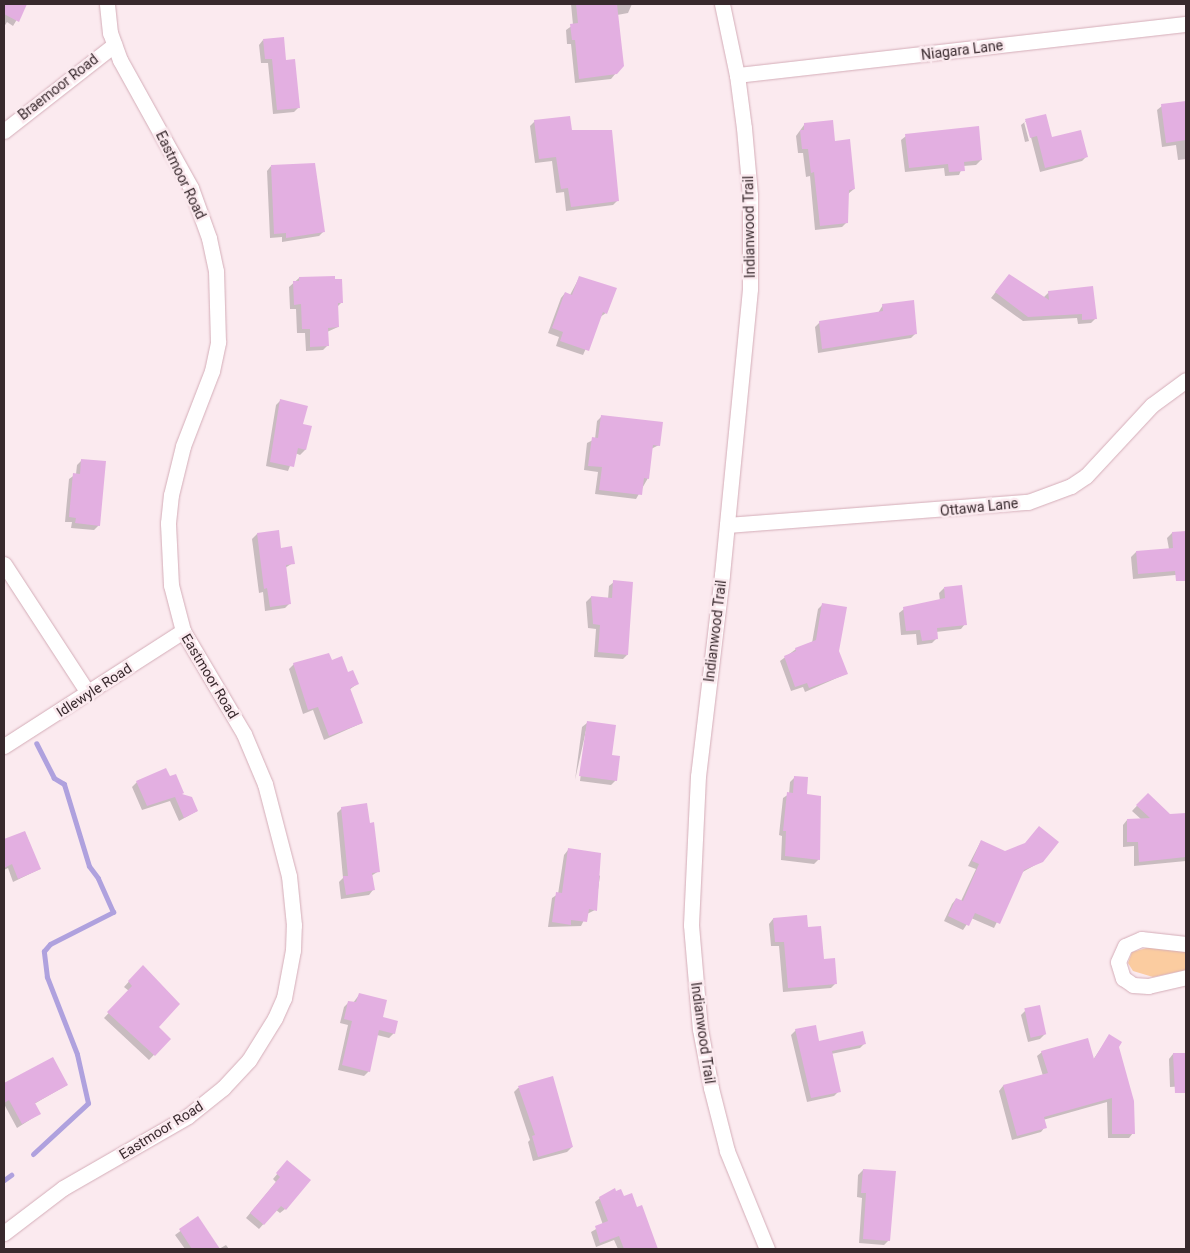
<!DOCTYPE html>
<html>
<head>
<meta charset="utf-8">
<style>
	body { margin:0 }
	#map { position:relative; width:1190px; height:1253px; overflow:hidden; background:#fbeaef; font-family:Roboto,sans-serif }
	div>[style] { position:absolute }
	.green>* { inset:0; background:#fbcca0 }
	.shadow>* { inset:0; background:#0003 }
	.stream>* { height:5px; margin:-2.5px; padding:0 2.5px; transform-origin:2.5px; border-radius:2.5px; background:#afa1de }
	.building>* { inset:0; background:#e3afe1; transform-origin:0 0 }
	.roads { filter:drop-shadow(0 0 1px #d4adb8) drop-shadow(0 0 1px #d4adb8) }
	.street>* { height:15px; margin:-7.5px; padding:0 7.5px; transform-origin:7.5px; border-radius:7.5px; background:#fff }
	span { translate:-50% -50%; white-space:nowrap; text-align:center; line-height:1.15; -webkit-text-stroke:5px #fbeaef; paint-order:stroke }
	.street-label { font-size:14px; color:#38292d }
	.frame { position:absolute; inset:0; border:5px solid #38292d; pointer-events:none }
</style>
</head>
<body>
<div id="map">
	<div class="green">
		<i style="clip-path:polygon(1154px 946px,1186px 951px,1186px 970px,1153px 977px,1133px 971px,1128px 963px,1132px 952px)"></i>
	</div>
	<div class="shadow">
		<i style="clip-path:polygon(4px 4px,25px 6px,13px 26px,7px 22px,4px 27px)"></i>
		<i style="clip-path:polygon(571px 4px,632px 4px,628px 13px,617px 15px,616px 73px,611px 79px,575px 83px,571px 44px,567px 44px,566px 30px,573px 25px)"></i>
		<i style="clip-path:polygon(263px 40px,285px 61px,299px 107px,294px 112px,273px 114px,268px 63px,261px 63px,259px 45px)"></i>
		<i style="clip-path:polygon(1186px 103px,1186px 159px,1178px 160px,1176px 145px,1162px 147px,1157px 110px,1162px 106px)"></i>
		<i style="clip-path:polygon(535px 121px,571px 131px,618px 200px,613px 205px,566px 211px,564px 192px,556px 193px,552px 161px,535px 163px,530px 126px)"></i>
		<i style="clip-path:polygon(1026px 121px,1051px 139px,1087px 156px,1082px 161px,1040px 172px,1027px 122px,1024px 122px,1029px 141px,1025px 142px,1021px 125px)"></i>
		<i style="clip-path:polygon(804px 125px,834px 142px,854px 189px,848px 194px,847px 222px,842px 227px,815px 230px,810px 176px,806px 177px,803px 153px,798px 153px,796px 136px)"></i>
		<i style="clip-path:polygon(906px 136px,981px 160px,976px 165px,963px 166px,959px 175px,945px 176px,944px 168px,905px 172px,901px 140px)"></i>
		<i style="clip-path:polygon(271px 166px,324px 231px,319px 236px,282px 242px,282px 237px,270px 238px,267px 171px)"></i>
		<i style="clip-path:polygon(1009px 275px,1043px 298px,1049px 292px,1096px 318px,1091px 323px,1078px 324px,1077px 318px,1023px 321px,991px 298px)"></i>
		<i style="clip-path:polygon(299px 278px,342px 302px,337px 307px,338px 327px,327px 332px,328px 345px,323px 350px,306px 351px,305px 333px,297px 333px,296px 309px,290px 309px,289px 287px)"></i>
		<i style="clip-path:polygon(579px 278px,606px 313px,600px 317px,583px 355px,556px 346px,559px 337px,548px 333px,561px 298px,565px 293px,570px 295px)"></i>
		<i style="clip-path:polygon(883px 305px,916px 333px,911px 338px,818px 353px,815px 327px,820px 322px,878px 313px)"></i>
		<i style="clip-path:polygon(280px 401px,302px 425px,310px 427px,305px 450px,300px 455px,295px 453px,288px 471px,266px 466px,276px 405px)"></i>
		<i style="clip-path:polygon(602px 416px,659px 445px,651px 449px,648px 478px,636px 499px,595px 494px,598px 472px,584px 470px,587px 443px,595px 439px,597px 421px)"></i>
		<i style="clip-path:polygon(82px 460px,99px 525px,94px 530px,71px 528px,72px 522px,65px 522px,69px 479px,76px 474px,77px 465px)"></i>
		<i style="clip-path:polygon(278px 532px,280px 549px,293px 563px,285px 568px,290px 603px,285px 608px,265px 611px,263px 592px,259px 593px,252px 539px,257px 534px)"></i>
		<i style="clip-path:polygon(1186px 532px,1186px 574px,1133px 579px,1131px 557px,1136px 552px,1169px 549px,1167px 538px,1172px 533px)"></i>
		<i style="clip-path:polygon(614px 582px,627px 655px,623px 659px,594px 657px,596px 629px,588px 628px,586px 602px,591px 597px,608px 599px,609px 586px)"></i>
		<i style="clip-path:polygon(944px 588px,965px 624px,961px 629px,936px 632px,936px 639px,932px 643px,917px 645px,916px 634px,901px 635px,899px 613px,904px 609px,940px 601px,939px 593px)"></i>
		<i style="clip-path:polygon(823px 604px,846px 674px,805px 692px,803px 687px,791px 691px,780px 661px,796px 649px,812px 643px,818px 609px)"></i>
		<i style="clip-path:polygon(331px 661px,357px 684px,349px 690px,362px 723px,324px 740px,313px 710px,303px 714px,289px 669px,294px 664px)"></i>
		<i style="clip-path:polygon(587px 723px,611px 756px,616px 780px,611px 785px,580px 781px,587px 726px,575px 780px,582px 727px)"></i>
		<i style="clip-path:polygon(795px 777px,805px 795px,819px 859px,814px 864px,781px 860px,782px 836px,779px 835px,783px 798px,789px 794px,790px 782px)"></i>
		<i style="clip-path:polygon(137px 782px,180px 795px,197px 811px,179px 821px,170px 801px,142px 810px,132px 787px)"></i>
		<i style="clip-path:polygon(1148px 794px,1170px 815px,1186px 814px,1186px 861px,1134px 866px,1134px 846px,1123px 847px,1123px 825px,1127px 820px,1142px 820px,1132px 811px)"></i>
		<i style="clip-path:polygon(342px 808px,379px 871px,371px 876px,373px 890px,369px 895px,341px 899px,339px 882px,343px 878px,337px 813px)"></i>
		<i style="clip-path:polygon(25px 832px,40px 869px,13px 882px,8px 868px,4px 870px,4px 841px)"></i>
		<i style="clip-path:polygon(981px 841px,1005px 852px,1042px 861px,1021px 873px,994px 928px,971px 918px,963px 930px,944px 921px,952px 904px,956px 899px,961px 901px,976px 869px,968px 866px)"></i>
		<i style="clip-path:polygon(568px 850px,600px 876px,595px 910px,587px 914px,581px 926px,548px 927px,552px 898px,558px 894px,564px 855px)"></i>
		<i style="clip-path:polygon(773px 919px,807px 928px,835px 984px,831px 988px,783px 992px,779px 946px,771px 946px,769px 924px)"></i>
		<i style="clip-path:polygon(143px 966px,157px 1027px,169px 1039px,149px 1060px,104px 1018px,129px 991px,124px 987px)"></i>
		<i style="clip-path:polygon(359px 995px,394px 1033px,389px 1038px,377px 1035px,369px 1071px,364px 1076px,338px 1070px,348px 1025px,340px 1023px,344px 1007px,349px 1002px,353px 1003px)"></i>
		<i style="clip-path:polygon(1026px 1010px,1045px 1034px,1040px 1039px,1028px 1042px,1021px 1015px)"></i>
		<i style="clip-path:polygon(796px 1030px,818px 1042px,864px 1044px,860px 1048px,831px 1054px,839px 1091px,834px 1096px,807px 1102px,791px 1035px)"></i>
		<i style="clip-path:polygon(1109px 1036px,1118px 1047px,1133px 1133px,1129px 1138px,1108px 1138px,1107px 1102px,1043px 1120px,1045px 1127px,1041px 1132px,1012px 1140px,999px 1091px,1003px 1086px,1043px 1076px,1037px 1056px,1042px 1052px,1093px 1060px)"></i>
		<i style="clip-path:polygon(1173px 1054px,1186px 1054px,1186px 1086px,1170px 1087px,1169px 1059px)"></i>
		<i style="clip-path:polygon(53px 1059px,67px 1085px,34px 1104px,39px 1114px,17px 1128px,4px 1104px,4px 1087px)"></i>
		<i style="clip-path:polygon(552px 1078px,572px 1147px,567px 1152px,533px 1161px,528px 1142px,530px 1140px,514px 1092px,518px 1088px)"></i>
		<i style="clip-path:polygon(283px 1167px,285px 1209px,280px 1213px,276px 1210px,259px 1229px,246px 1218px,276px 1182px,273px 1179px)"></i>
		<i style="clip-path:polygon(863px 1170px,889px 1240px,884px 1245px,859px 1243px,862px 1198px,857px 1197px,858px 1175px)"></i>
		<i style="clip-path:polygon(600px 1198px,623px 1198px,636px 1209px,641px 1207px,657px 1249px,618px 1249px,614px 1240px,596px 1247px,591px 1232px,603px 1225px,595px 1202px)"></i>
		<i style="clip-path:polygon(198px 1218px,219px 1249px,226px 1245px,229px 1249px,185px 1249px,175px 1235px)"></i>
	</div>
	<div class="stream">
		<i style="left:33px;top:1154px;width:75px;rotate:-42.8deg"></i>
		<i style="left:88px;top:1103px;width:50px;rotate:-102.7deg"></i>
		<i style="left:77px;top:1054px;width:83px;rotate:-111.3deg"></i>
		<i style="left:47px;top:977px;width:26px;rotate:-97deg"></i>
		<i style="left:44px;top:951px;width:9px;rotate:-49deg"></i>
		<i style="left:50px;top:944px;width:71px;rotate:-26.9deg"></i>
		<i style="left:113px;top:912px;width:37px;rotate:-114deg"></i>
		<i style="left:98px;top:878px;width:15px;rotate:-127deg"></i>
		<i style="left:89px;top:866px;width:86px;rotate:-107deg"></i>
		<i style="left:64px;top:784px;width:12px;rotate:-149deg"></i>
		<i style="left:54px;top:778px;width:39px;rotate:-117deg"></i>
		<i style="left:4px;top:1180px;width:9px;rotate:-36deg"></i>
	</div>
	<div class="building">
		<i style="clip-path:polygon(4px 4px,27px 4px,19px 22px,4px 14px)"></i>
		<i style="clip-path:polygon(576px 4px,617px 4px,624px 66px,617px 74px,579px 79px,575px 40px,572px 40px,570px 24px,578px 23px)"></i>
		<i style="clip-path:polygon(284px 37px,286px 60px,295px 59px,300px 108px,277px 110px,272px 59px,265px 59px,263px 39px)"></i>
		<i style="clip-path:polygon(1186px 101px,1186px 140px,1166px 143px,1161px 104px)"></i>
		<i style="clip-path:polygon(1046px 114px,1052px 137px,1081px 130px,1088px 157px,1045px 168px,1037px 136px,1030px 138px,1025px 119px)"></i>
		<i style="clip-path:polygon(570px 116px,572px 130px,612px 130px,619px 201px,571px 207px,568px 188px,561px 189px,556px 157px,539px 159px,534px 120px)"></i>
		<i style="clip-path:polygon(833px 120px,835px 141px,850px 139px,855px 189px,849px 190px,848px 223px,820px 226px,814px 172px,811px 173px,808px 149px,802px 149px,800px 130px,804px 130px,804px 123px)"></i>
		<i style="clip-path:polygon(979px 126px,982px 160px,964px 162px,965px 171px,949px 172px,948px 164px,909px 168px,905px 134px)"></i>
		<i style="clip-path:polygon(315px 163px,325px 232px,286px 238px,286px 233px,274px 234px,271px 165px)"></i>
		<i style="clip-path:polygon(1009px 274px,1049px 300px,1048px 291px,1093px 286px,1097px 319px,1082px 320px,1082px 314px,1028px 317px,995px 292px)"></i>
		<i style="clip-path:polygon(335px 276px,335px 279px,342px 279px,343px 303px,338px 303px,339px 327px,328px 328px,329px 346px,310px 347px,310px 329px,302px 329px,301px 304px,294px 305px,293px 281px,299px 281px,299px 277px)"></i>
		<i style="clip-path:polygon(579px 276px,617px 288px,607px 314px,603px 312px,589px 351px,560px 341px,563px 332px,552px 328px,565px 292px,572px 295px)"></i>
		<i style="clip-path:polygon(914px 300px,917px 334px,822px 349px,819px 321px,883px 311px,882px 304px)"></i>
		<i style="clip-path:polygon(280px 399px,308px 406px,303px 424px,312px 426px,306px 450px,298px 448px,294px 467px,270px 462px)"></i>
		<i style="clip-path:polygon(601px 415px,663px 422px,660px 446px,653px 445px,649px 479px,644px 478px,642px 495px,599px 490px,602px 467px,588px 466px,592px 437px,598px 438px)"></i>
		<i style="clip-path:polygon(81px 459px,106px 461px,100px 526px,75px 523px,76px 518px,69px 517px,73px 473px,80px 474px)"></i>
		<i style="clip-path:polygon(279px 530px,281px 548px,292px 546px,295px 564px,286px 565px,291px 604px,270px 607px,267px 588px,264px 589px,257px 533px)"></i>
		<i style="clip-path:polygon(1186px 531px,1186px 581px,1176px 581px,1175px 571px,1138px 574px,1136px 551px,1173px 548px,1172px 532px)"></i>
		<i style="clip-path:polygon(613px 580px,633px 582px,628px 655px,598px 652px,600px 625px,593px 624px,591px 596px,612px 598px)"></i>
		<i style="clip-path:polygon(962px 585px,967px 625px,937px 628px,938px 639px,922px 641px,920px 630px,906px 631px,903px 607px,945px 598px,944px 587px)"></i>
		<i style="clip-path:polygon(822px 603px,847px 607px,839px 651px,848px 674px,809px 688px,807px 683px,795px 687px,784px 656px,796px 651px,795px 648px,816px 640px)"></i>
		<i style="clip-path:polygon(329px 653px,332px 660px,342px 656px,348px 672px,353px 670px,359px 684px,350px 688px,363px 723px,329px 736px,318px 707px,308px 710px,293px 663px)"></i>
		<i style="clip-path:polygon(587px 721px,616px 725px,612px 755px,620px 756px,617px 781px,579px 776px)"></i>
		<i style="clip-path:polygon(166px 768px,170px 776px,176px 774px,184px 793px,182px 794px,192px 797px,198px 811px,184px 818px,175px 797px,147px 806px,136px 781px)"></i>
		<i style="clip-path:polygon(794px 776px,808px 777px,807px 794px,821px 796px,820px 860px,785px 856px,786px 831px,783px 831px,787px 792px,793px 793px)"></i>
		<i style="clip-path:polygon(1148px 793px,1170px 814px,1186px 813px,1186px 857px,1139px 862px,1138px 842px,1127px 842px,1127px 819px,1150px 818px,1136px 805px)"></i>
		<i style="clip-path:polygon(367px 803px,370px 823px,374px 822px,380px 872px,372px 873px,375px 890px,346px 895px,343px 876px,348px 876px,341px 807px)"></i>
		<i style="clip-path:polygon(1039px 826px,1059px 842px,1043px 862px,1024px 870px,1000px 924px,975px 913px,969px 926px,948px 916px,956px 898px,963px 901px,979px 864px,972px 861px,981px 840px,1005px 851px,1025px 843px)"></i>
		<i style="clip-path:polygon(25px 831px,41px 869px,18px 879px,12px 864px,4px 868px,4px 839px)"></i>
		<i style="clip-path:polygon(568px 848px,601px 853px,597px 911px,589px 909px,587px 922px,571px 920px,571px 925px,552px 922px,556px 892px,562px 893px)"></i>
		<i style="clip-path:polygon(807px 915px,808px 927px,821px 926px,824px 959px,835px 958px,837px 984px,788px 988px,784px 942px,775px 942px,773px 918px)"></i>
		<i style="clip-path:polygon(143px 965px,180px 1004px,159px 1027px,171px 1039px,155px 1056px,107px 1012px,132px 986px,128px 981px)"></i>
		<i style="clip-path:polygon(359px 993px,387px 1000px,383px 1017px,398px 1021px,395px 1034px,379px 1030px,370px 1072px,342px 1065px,352px 1021px,344px 1019px,348px 1001px,356px 1002px)"></i>
		<i style="left:1040px;top:1005px;width:30px;height:16px;rotate:78deg"></i>
		<i style="clip-path:polygon(816px 1025px,819px 1041px,863px 1031px,866px 1044px,832px 1051px,841px 1092px,811px 1098px,795px 1029px)"></i>
		<i style="clip-path:polygon(1109px 1034px,1122px 1042px,1119px 1047px,1134px 1101px,1135px 1134px,1112px 1134px,1112px 1098px,1044px 1117px,1047px 1128px,1017px 1136px,1003px 1085px,1048px 1073px,1041px 1051px,1088px 1038px,1094px 1059px)"></i>
		<i style="clip-path:polygon(1173px 1053px,1186px 1053px,1186px 1093px,1175px 1093px)"></i>
		<i style="clip-path:polygon(53px 1057px,68px 1085px,35px 1103px,41px 1114px,22px 1124px,9px 1100px,4px 1103px,4px 1083px)"></i>
		<i style="clip-path:polygon(553px 1076px,573px 1147px,538px 1157px,532px 1136px,535px 1135px,518px 1086px)"></i>
		<i style="clip-path:polygon(287px 1160px,311px 1180px,286px 1210px,281px 1206px,264px 1225px,250px 1213px,280px 1177px,276px 1173px)"></i>
		<i style="clip-path:polygon(863px 1169px,896px 1171px,890px 1241px,863px 1239px,866px 1193px,861px 1193px)"></i>
		<i style="clip-path:polygon(615px 1188px,616px 1191px,621px 1189px,624px 1196px,632px 1193px,637px 1207px,642px 1205px,658px 1249px,624px 1249px,619px 1236px,600px 1243px,595px 1226px,608px 1221px,599px 1197px)"></i>
		<i style="clip-path:polygon(198px 1216px,220px 1249px,192px 1249px,179px 1229px)"></i>
	</div>
	<div class="roads">
		<div class="street">
			<i style="left:722px;top:4px;width:73px;rotate:78.1deg"></i>
			<i style="left:737px;top:75px;width:53px;rotate:82.5deg"></i>
			<i style="left:744px;top:128px;width:67px;rotate:84.9deg"></i>
			<i style="left:750px;top:195px;width:94px;rotate:90deg"></i>
			<i style="left:750px;top:289px;width:287px;rotate:95.6deg"></i>
			<i style="left:722px;top:575px;width:202px;rotate:96.8deg"></i>
			<i style="left:698px;top:776px;width:149px;rotate:92.7deg"></i>
			<i style="left:691px;top:925px;width:104px;rotate:85.1deg"></i>
			<i style="left:700px;top:1029px;width:60px;rotate:79.4deg"></i>
			<i style="left:711px;top:1088px;width:65px;rotate:75.7deg"></i>
			<i style="left:727px;top:1151px;width:106px;rotate:67.8deg"></i>
			<i style="left:737px;top:75px;width:452px;rotate:-6.5deg"></i>
			<i style="left:4px;top:131px;width:140px;rotate:-38deg"></i>
			<i style="left:727px;top:525px;width:302px;rotate:-4.4deg"></i>
			<i style="left:1028px;top:502px;width:46px;rotate:-20.4deg"></i>
			<i style="left:1071px;top:486px;width:18px;rotate:-34deg"></i>
			<i style="left:1086px;top:476px;width:97px;rotate:-47.1deg"></i>
			<i style="left:1152px;top:405px;width:42px;rotate:-36.3deg"></i>
			<i style="left:4px;top:564px;width:154px;rotate:56.9deg"></i>
			<i style="left:4px;top:746px;width:213px;rotate:-32.7deg"></i>
			<i style="left:1186px;top:944px;width:45px;rotate:-173.7deg"></i>
			<i style="left:1141px;top:939px;width:17px;rotate:156deg"></i>
			<i style="left:1125px;top:946px;width:17px;rotate:114deg"></i>
			<i style="left:1118px;top:962px;width:17px;rotate:73deg"></i>
			<i style="left:1123px;top:978px;width:12px;rotate:35deg"></i>
			<i style="left:1133px;top:985px;width:15px;rotate:4deg"></i>
			<i style="left:1148px;top:986px;width:39px;rotate:-13deg"></i>
			<i style="left:4px;top:1233px;width:74px;rotate:-37.3deg"></i>
			<i style="left:63px;top:1188px;width:144px;rotate:-29.9deg"></i>
			<i style="left:188px;top:1116px;width:45px;rotate:-38.7deg"></i>
			<i style="left:223px;top:1088px;width:38px;rotate:-47deg"></i>
			<i style="left:249px;top:1060px;width:49px;rotate:-58.2deg"></i>
			<i style="left:275px;top:1018px;width:22px;rotate:-66deg"></i>
			<i style="left:284px;top:998px;width:49px;rotate:-79.4deg"></i>
			<i style="left:293px;top:950px;width:25px;rotate:-88deg"></i>
			<i style="left:294px;top:925px;width:49px;rotate:-95.8deg"></i>
			<i style="left:289px;top:876px;width:95px;rotate:-104.6deg"></i>
			<i style="left:265px;top:784px;width:54px;rotate:-112.8deg"></i>
			<i style="left:244px;top:734px;width:120px;rotate:-120.6deg"></i>
			<i style="left:183px;top:631px;width:48px;rotate:-104.6deg"></i>
			<i style="left:171px;top:585px;width:62px;rotate:-92.8deg"></i>
			<i style="left:168px;top:523px;width:28px;rotate:-84deg"></i>
			<i style="left:171px;top:495px;width:50px;rotate:-76.2deg"></i>
			<i style="left:183px;top:446px;width:80px;rotate:-68.9deg"></i>
			<i style="left:212px;top:371px;width:30px;rotate:-78deg"></i>
			<i style="left:218px;top:342px;width:71px;rotate:-91.6deg"></i>
			<i style="left:216px;top:271px;width:34px;rotate:-102deg"></i>
			<i style="left:209px;top:238px;width:53px;rotate:-109.8deg"></i>
			<i style="left:191px;top:188px;width:146px;rotate:-119deg"></i>
			<i style="left:120px;top:60px;width:29px;rotate:-110deg"></i>
			<i style="left:110px;top:33px;width:29px;rotate:-96deg"></i>
		</div>
	</div>
	<div class="street-label">
		<span style="left:962px;top:50px;rotate:-7deg">Niagara Lane</span>
		<span style="left:58px;top:87px;rotate:-38deg">Braemoor Road</span>
		<span style="left:181px;top:175px;rotate:64deg">Eastmoor Road</span>
		<span style="left:749px;top:227px;rotate:-91deg">Indianwood Trail</span>
		<span style="left:979px;top:507px;rotate:-6deg">Ottawa Lane</span>
		<span style="left:715px;top:631px;rotate:-83deg">Indianwood Trail</span>
		<span style="left:210px;top:676px;rotate:59deg">Eastmoor Road</span>
		<span style="left:94px;top:690px;rotate:-33deg">Idlewyle Road</span>
		<span style="left:703px;top:1033px;rotate:82deg">Indianwood Trail</span>
		<span style="left:161px;top:1130px;rotate:-32deg">Eastmoor Road</span>
	</div>
	<div class="frame"></div>
</div>
</body>
</html>
